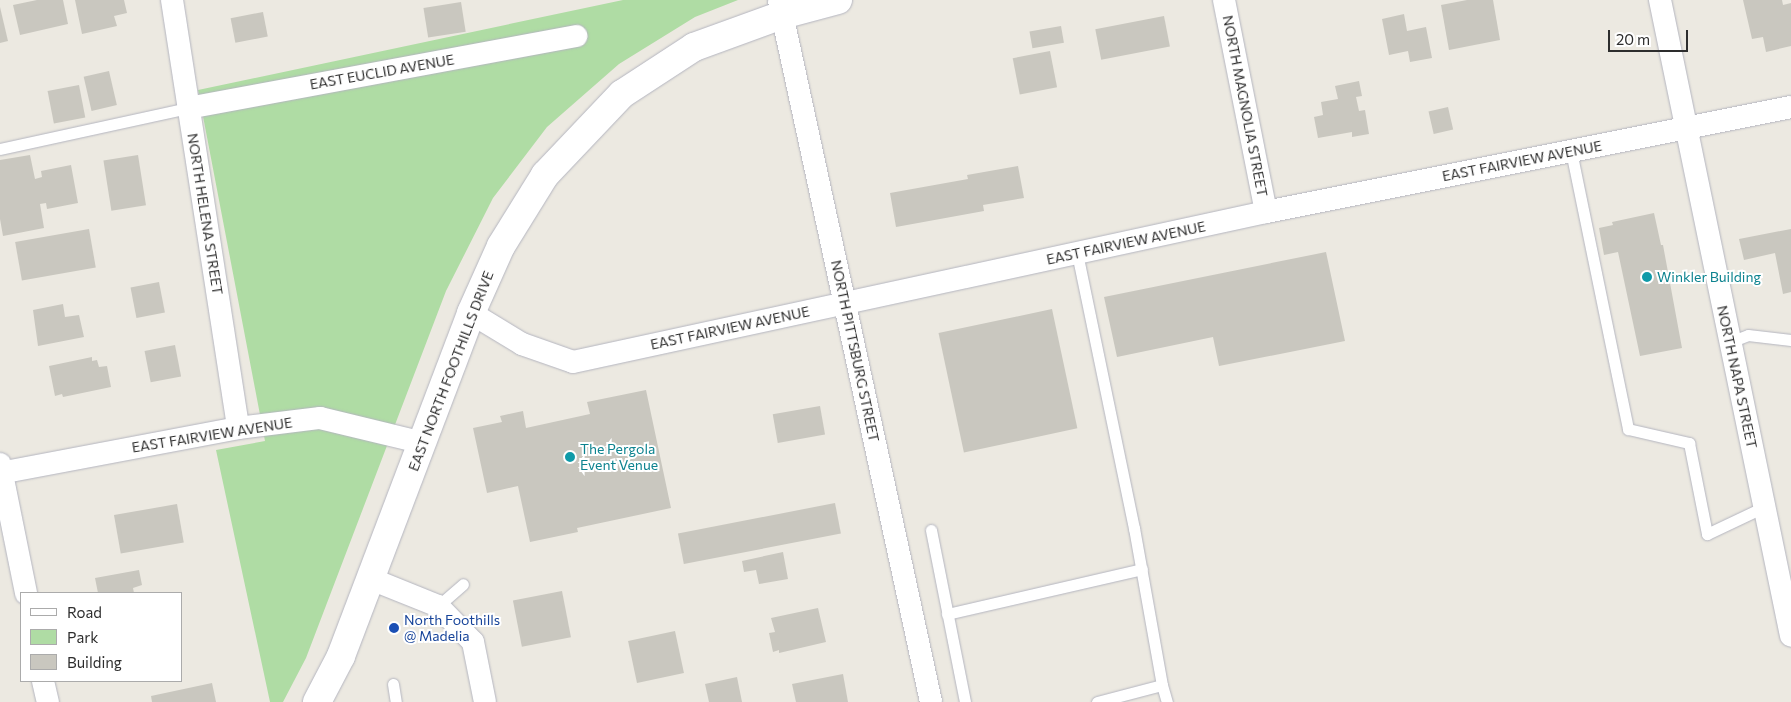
<!DOCTYPE html>
<html>
<head>
<meta charset="utf-8">
<style>
	body { margin:0 }
	#map { position:relative; width:1791px; height:702px; overflow:hidden; background:#ece9e1; font-family:Commissioner,sans-serif }
	div>[style] { position:absolute }
	.green>* { inset:0; background:#afdca4 }
	.building>* { inset:0; background:#c9c7bf; transform-origin:0 0 }
	.roads { filter:drop-shadow(0 0 1px #b4b5bf) drop-shadow(0 0 1px #b4b5bf) }
	.service>* { height:11px; margin:-5.5px; padding:0 5.5px; transform-origin:5.5px; border-radius:5.5px; background:#fff }
	.minor>* { height:22px; margin:-11px; padding:0 11px; transform-origin:11px; border-radius:11px; background:#fff }
	.secondary>* { height:28px; margin:-14px; padding:0 14px; transform-origin:14px; border-radius:14px; background:#fff }
	.dots>* { width:14px; height:14px; translate:-50% -50%; box-sizing:border-box; border:2px solid #fff; border-radius:50% }
	span { translate:-50% -50%; white-space:nowrap; text-align:center; line-height:1.15; -webkit-text-stroke:4px #fff; paint-order:stroke }
	.street-label { font-size:14px; color:#2d2d2d }
	.culture-label { font-size:14px; color:#0d838f }
	.left { translate:0 -50%; text-align:left }
	.transit-label { font-size:14px; color:#164399 }
	.legend { position:absolute; left:20px; top:592px; width:162px; height:90px; box-sizing:border-box; background:#fff; border:1px solid #ababab; margin:0; padding:6px 9px; list-style:none; font-size:15px; color:#2d2d2d }
	.legend li { display:flex; align-items:center; gap:10px; height:25px }
	.legend b { width:25px; border:1px solid #ababab }
	.scale { position:absolute; left:1608px; top:30px; width:80px; height:22px; box-sizing:border-box; border:2px solid #2d2d2d; border-top:0; padding-left:6px; font-size:15px; line-height:18px; white-space:nowrap; color:#2d2d2d; -webkit-text-stroke:4px #fff; paint-order:stroke }
</style>
</head>
<body>
<div id="map">
	<div class="green">
		<i style="clip-path:polygon(623px 0,738px 0,695px 17px,619px 64px,547px 127px,493px 198px,446px 291px,306px 658px,283px 702px,270px 702px,216px 450px,265px 441px,198px 90px)"></i>
	</div>
	<div class="building">
		<i style="clip-path:polygon(37px 0,63px 0,68px 24px,20px 35px,13px 5px)"></i>
		<i style="clip-path:polygon(75px 0,124px 0,127px 13px,114px 16px,117px 26px,82px 34px)"></i>
		<i style="clip-path:polygon(1467px 0,1493px 0,1500px 40px,1449px 50px,1441px 5px)"></i>
		<i style="clip-path:polygon(1743px 0,1782px 0,1783px 5px,1791px 3px,1791px 46px,1766px 52px,1763px 37px,1752px 39px)"></i>
		<i style="left:461px;top:2px;width:30px;height:38px;rotate:81deg"></i>
		<i style="clip-path:polygon(0 7px,8px 41px,0 43px)"></i>
		<i style="left:263px;top:12px;width:25px;height:33px;rotate:79deg"></i>
		<i style="clip-path:polygon(1404px 14px,1407px 31px,1426px 27px,1432px 58px,1410px 62px,1408px 51px,1389px 55px,1382px 19px)"></i>
		<i style="left:1164px;top:16px;width:31px;height:70px;rotate:79deg"></i>
		<i style="left:1061px;top:26px;width:17px;height:32px;rotate:80deg"></i>
		<i style="left:1050px;top:51px;width:37px;height:38px;rotate:79deg"></i>
		<i style="left:109px;top:71px;width:35px;height:26px;rotate:77deg"></i>
		<i style="clip-path:polygon(1359px 81px,1362px 96px,1356px 97px,1359px 111px,1365px 110px,1369px 134px,1352px 137px,1352px 132px,1318px 138px,1314px 117px,1323px 115px,1321px 102px,1338px 99px,1335px 86px)"></i>
		<i style="left:79px;top:85px;width:33px;height:32px;rotate:79deg"></i>
		<i style="left:1448px;top:107px;width:23px;height:20px;rotate:77deg"></i>
		<i style="clip-path:polygon(30px 155px,35px 179px,42px 177px,41px 171px,71px 165px,78px 203px,47px 209px,46px 203px,40px 204px,44px 228px,3px 236px,0 219px,0 160px)"></i>
		<i style="left:138px;top:155px;width:51px;height:35px;rotate:81deg"></i>
		<i style="clip-path:polygon(1018px 166px,1024px 198px,983px 205px,984px 211px,896px 227px,890px 193px,968px 179px,967px 175px)"></i>
		<i style="clip-path:polygon(1654px 213px,1661px 245px,1663px 245px,1682px 348px,1640px 356px,1618px 252px,1604px 255px,1599px 228px,1613px 225px,1612px 222px)"></i>
		<i style="left:89px;top:229px;width:39px;height:75px;rotate:80deg"></i>
		<i style="clip-path:polygon(1791px 229px,1791px 292px,1783px 294px,1775px 253px,1744px 260px,1739px 239px)"></i>
		<i style="clip-path:polygon(1326px 252px,1345px 341px,1219px 366px,1213px 337px,1117px 357px,1104px 297px)"></i>
		<i style="left:159px;top:282px;width:31px;height:29px;rotate:79deg"></i>
		<i style="clip-path:polygon(63px 304px,65px 317px,79px 315px,84px 337px,38px 346px,33px 310px)"></i>
		<i style="left:1052px;top:309px;width:122px;height:116px;rotate:78deg"></i>
		<i style="left:175px;top:345px;width:32px;height:31px;rotate:79deg"></i>
		<i style="clip-path:polygon(92px 357px,92px 361px,97px 360px,99px 367px,107px 366px,111px 387px,63px 397px,62px 394px,55px 396px,49px 366px)"></i>
		<i style="clip-path:polygon(646px 390px,671px 508px,577px 528px,578px 532px,530px 542px,518px 486px,487px 493px,473px 428px,502px 422px,500px 416px,523px 411px,526px 428px,590px 414px,587px 402px)"></i>
		<i style="left:820px;top:406px;width:29px;height:48px;rotate:80deg"></i>
		<i style="left:835px;top:503px;width:31px;height:160px;rotate:79deg"></i>
		<i style="left:177px;top:504px;width:39px;height:64px;rotate:80deg"></i>
		<i style="clip-path:polygon(783px 552px,788px 579px,759px 584px,756px 570px,744px 572px,742px 561px)"></i>
		<i style="clip-path:polygon(139px 570px,142px 585px,133px 588px,134px 593px,98px 593px,95px 578px)"></i>
		<i style="left:562px;top:591px;width:47px;height:50px;rotate:79deg"></i>
		<i style="clip-path:polygon(818px 608px,826px 642px,779px 653px,779px 650px,773px 652px,769px 633px,775px 632px,771px 618px)"></i>
		<i style="left:675px;top:631px;width:43px;height:48px;rotate:78deg"></i>
		<i style="clip-path:polygon(843px 674px,848px 702px,796px 702px,792px 684px)"></i>
		<i style="clip-path:polygon(737px 677px,742px 702px,709px 702px,705px 684px)"></i>
		<i style="clip-path:polygon(212px 683px,216px 702px,152px 702px,151px 696px)"></i>
	</div>
	<div class="roads">
		<div class="service">
			<i style="left:0;top:149px;width:192px;rotate:-12.3deg"></i>
			<i style="left:1571px;top:151px;width:284px;rotate:78.4deg"></i>
			<i style="left:1628px;top:429px;width:63px;rotate:12.9deg"></i>
			<i style="left:1689px;top:443px;width:93px;rotate:78.8deg"></i>
			<i style="left:1707px;top:534px;width:63px;rotate:-25.3deg"></i>
			<i style="left:1077px;top:253px;width:281px;rotate:78.3deg"></i>
			<i style="left:1134px;top:528px;width:159px;rotate:79.9deg"></i>
			<i style="left:1730px;top:342px;width:19px;rotate:-21deg"></i>
			<i style="left:1748px;top:335px;width:43px;rotate:6.6deg"></i>
			<i style="left:931px;top:530px;width:175px;rotate:78.8deg"></i>
			<i style="left:438px;top:606px;width:33px;rotate:-41deg"></i>
			<i style="left:947px;top:614px;width:200px;rotate:-13deg"></i>
			<i style="left:393px;top:684px;width:18px;rotate:81deg"></i>
			<i style="left:1097px;top:702px;width:67px;rotate:-14.7deg"></i>
			<i style="left:1162px;top:685px;width:18px;rotate:74deg"></i>
		</div>
		<div class="minor">
			<i style="left:172px;top:0;width:433px;rotate:81.2deg"></i>
			<i style="left:779px;top:0;width:718px;rotate:77.78deg"></i>
			<i style="left:1224px;top:0;width:216px;rotate:78.8deg"></i>
			<i style="left:1660px;top:0;width:649px;rotate:78.36deg"></i>
			<i style="left:188px;top:108px;width:395px;rotate:-10.5deg"></i>
			<i style="left:471px;top:313px;width:60px;rotate:31.3deg"></i>
			<i style="left:522px;top:344px;width:54px;rotate:19.4deg"></i>
			<i style="left:573px;top:362px;width:709px;rotate:-12.21deg"></i>
			<i style="left:1266px;top:212px;width:535px;rotate:-11.31deg"></i>
			<i style="left:0;top:464px;width:132px;rotate:78.6deg"></i>
			<i style="left:0;top:473px;width:242px;rotate:-10.7deg"></i>
			<i style="left:238px;top:428px;width:83px;rotate:-7deg"></i>
			<i style="left:320px;top:418px;width:106px;rotate:13.6deg"></i>
			<i style="left:371px;top:579px;width:72px;rotate:21.9deg"></i>
			<i style="left:438px;top:606px;width:50px;rotate:45.8deg"></i>
			<i style="left:473px;top:642px;width:61px;rotate:78.7deg"></i>
			<i style="left:43px;top:681px;width:22px;rotate:77deg"></i>
		</div>
		<div class="secondary">
			<i style="left:317px;top:702px;width:52px;rotate:-62.4deg"></i>
			<i style="left:341px;top:656px;width:367px;rotate:-69.2deg"></i>
			<i style="left:471px;top:313px;width:73px;rotate:-65.9deg"></i>
			<i style="left:501px;top:246px;width:84px;rotate:-58.2deg"></i>
			<i style="left:545px;top:175px;width:112px;rotate:-46.5deg"></i>
			<i style="left:622px;top:94px;width:86px;rotate:-33.1deg"></i>
			<i style="left:694px;top:47px;width:94px;rotate:-20deg"></i>
			<i style="left:782px;top:15px;width:58px;rotate:-15deg"></i>
		</div>
	</div>
	<div class="dots">
		<i style="left:1647px;top:277px;background:#0f9aa8"></i>
		<i style="left:570px;top:457px;background:#0f9aa8"></i>
		<i style="left:394px;top:628px;background:#1a4fb4"></i>
	</div>
	<div class="street-label">
		<span style="left:382px;top:72px;rotate:-10deg">EAST EUCLID AVENUE</span>
		<span style="left:1245px;top:106px;rotate:79deg">NORTH MAGNOLIA STREET</span>
		<span style="left:1522px;top:161px;rotate:-11deg">EAST FAIRVIEW AVENUE</span>
		<span style="left:205px;top:214px;rotate:81deg">NORTH HELENA STREET</span>
		<span style="left:1126px;top:243px;rotate:-12deg">EAST FAIRVIEW AVENUE</span>
		<span style="left:730px;top:328px;rotate:-12deg">EAST FAIRVIEW AVENUE</span>
		<span style="left:855px;top:351px;rotate:78deg">NORTH PITTSBURG STREET</span>
		<span style="left:451px;top:371px;rotate:-69deg">EAST NORTH FOOTHILLS DRIVE</span>
		<span style="left:1737px;top:377px;rotate:78deg">NORTH NAPA STREET</span>
		<span style="left:212px;top:435px;rotate:-9deg">EAST FAIRVIEW AVENUE</span>
	</div>
	<div class="culture-label">
		<span class="left" style="left:1657px;top:277px">Winkler Building</span>
		<span class="left" style="left:580px;top:457px">The Pergola<br>Event Venue</span>
	</div>
	<div class="transit-label">
		<span class="left" style="left:404px;top:628px">North Foothills<br>@ Madelia</span>
	</div>
	<ul class="legend">
	<li><b style="height:6px;background:#fff"></b>Road</li>
	<li><b style="height:14px;background:#afdca4"></b>Park</li>
	<li><b style="height:14px;background:#c9c7bf"></b>Building</li>
	</ul>
	<div class="scale">20 m</div>
</div>
</body>
</html>
